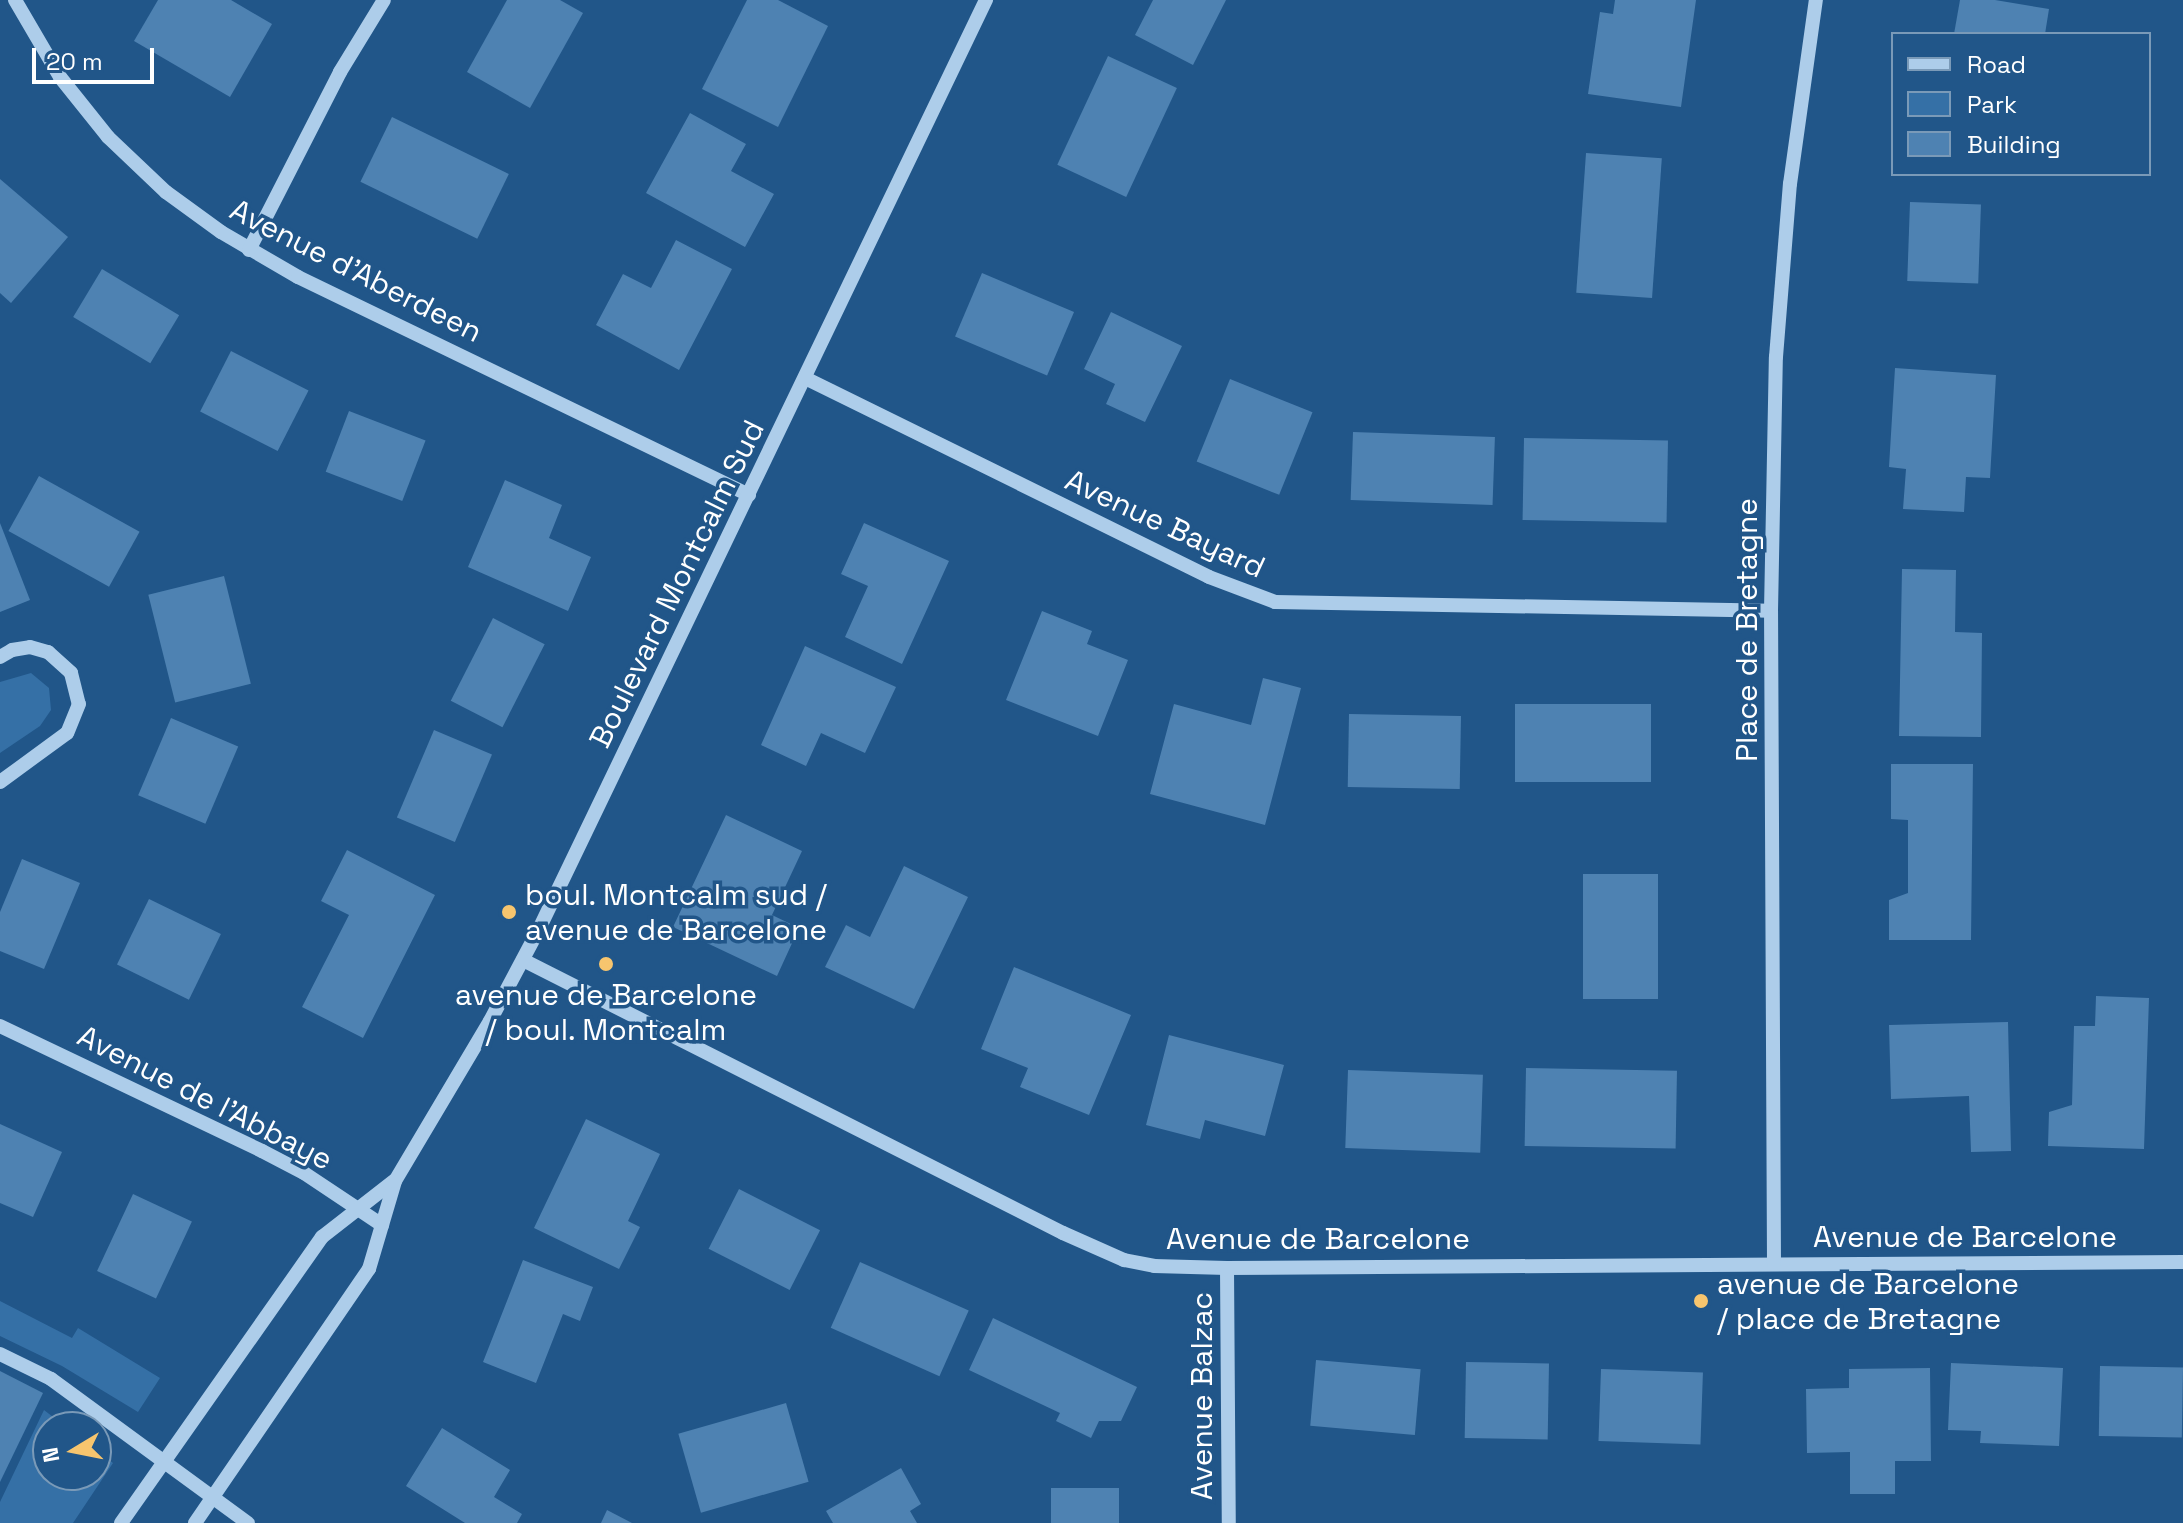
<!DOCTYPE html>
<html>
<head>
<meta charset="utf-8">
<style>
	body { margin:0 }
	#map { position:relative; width:2183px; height:1523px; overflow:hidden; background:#215689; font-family:"Space Grotesk",sans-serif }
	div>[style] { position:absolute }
	.green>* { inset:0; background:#3570a6 }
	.building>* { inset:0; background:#4e82b2; transform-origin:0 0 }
	.minor>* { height:14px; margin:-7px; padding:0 7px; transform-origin:7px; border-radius:7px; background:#adcdea }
	.dots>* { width:22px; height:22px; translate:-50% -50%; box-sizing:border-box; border:4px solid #215689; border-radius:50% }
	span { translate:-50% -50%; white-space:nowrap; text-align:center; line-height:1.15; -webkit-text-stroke:7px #215689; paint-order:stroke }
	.street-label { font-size:30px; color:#fff }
	.poi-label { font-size:30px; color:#fff }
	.left { translate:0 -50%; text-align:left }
	.legend { position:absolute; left:1891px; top:32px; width:260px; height:144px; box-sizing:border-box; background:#215689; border:2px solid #7a9ab8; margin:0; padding:10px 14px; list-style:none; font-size:24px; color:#fff }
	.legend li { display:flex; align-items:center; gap:16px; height:40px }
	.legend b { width:40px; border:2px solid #7a9ab8 }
	.north { position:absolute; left:32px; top:1411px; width:80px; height:80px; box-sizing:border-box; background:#215689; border:2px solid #7a9ab8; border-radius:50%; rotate:260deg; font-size:22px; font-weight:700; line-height:32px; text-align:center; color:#fff }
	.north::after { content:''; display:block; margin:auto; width:28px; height:36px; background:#f7c56e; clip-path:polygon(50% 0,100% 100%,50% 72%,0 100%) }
	.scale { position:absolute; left:32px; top:48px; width:122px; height:36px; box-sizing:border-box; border:4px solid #fff; border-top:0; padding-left:10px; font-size:24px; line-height:28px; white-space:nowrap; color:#fff; -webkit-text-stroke:6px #215689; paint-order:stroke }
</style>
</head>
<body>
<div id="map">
	<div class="green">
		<i style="clip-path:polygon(31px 673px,49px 688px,51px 710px,40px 726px,0 753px,0 682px)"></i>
		<i style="clip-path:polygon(0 1301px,72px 1338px,78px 1328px,160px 1378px,138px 1412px,62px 1366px,0 1336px)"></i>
		<i style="clip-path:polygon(44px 1410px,66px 1427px,48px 1427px,48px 1475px,96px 1475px,96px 1450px,113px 1463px,73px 1523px,0 1523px,0 1502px)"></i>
	</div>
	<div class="building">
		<i style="clip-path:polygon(158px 0,231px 0,272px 24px,230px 97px,134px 41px)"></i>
		<i style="clip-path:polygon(507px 0,560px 0,583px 13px,530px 108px,467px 72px)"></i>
		<i style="clip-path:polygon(747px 0,778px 0,828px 26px,778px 127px,702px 89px)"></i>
		<i style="clip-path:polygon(1153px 0,1226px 0,1193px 65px,1135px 35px)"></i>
		<i style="clip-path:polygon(1615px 0,1696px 0,1681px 107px,1588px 94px,1600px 12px,1613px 14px)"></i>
		<i style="clip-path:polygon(1960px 0,1995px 0,2049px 9px,2045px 34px,1954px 34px)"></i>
		<i style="left:1108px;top:56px;width:76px;height:120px;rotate:25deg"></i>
		<i style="clip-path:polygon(690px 113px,746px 144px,731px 171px,774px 194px,745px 247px,646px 193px)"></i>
		<i style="left:392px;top:117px;width:130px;height:72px;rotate:26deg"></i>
		<i style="left:1586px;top:153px;width:76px;height:140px;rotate:4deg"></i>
		<i style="clip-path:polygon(0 179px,68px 237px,11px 303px,0 293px)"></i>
		<i style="left:1910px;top:202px;width:71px;height:79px;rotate:2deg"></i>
		<i style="clip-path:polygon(676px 240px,732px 269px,679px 370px,596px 325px,623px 274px,651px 288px)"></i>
		<i style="left:102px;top:269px;width:90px;height:56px;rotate:31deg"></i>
		<i style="left:982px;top:273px;width:100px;height:69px;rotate:23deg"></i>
		<i style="clip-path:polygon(1111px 312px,1182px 346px,1145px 422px,1106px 404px,1115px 384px,1084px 369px)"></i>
		<i style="left:231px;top:351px;width:87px;height:68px;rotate:27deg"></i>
		<i style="clip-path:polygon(1895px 368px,1996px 375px,1990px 478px,1966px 477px,1964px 512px,1903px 509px,1906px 469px,1889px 467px)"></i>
		<i style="left:1230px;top:379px;width:89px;height:89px;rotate:22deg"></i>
		<i style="left:349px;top:411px;width:82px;height:65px;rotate:21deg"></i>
		<i style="left:1353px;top:432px;width:142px;height:68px;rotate:2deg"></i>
		<i style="left:1524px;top:438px;width:144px;height:82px;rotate:1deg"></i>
		<i style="left:39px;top:476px;width:115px;height:63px;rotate:29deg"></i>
		<i style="clip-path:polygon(505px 480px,562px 505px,549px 538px,591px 557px,568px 611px,468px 567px)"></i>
		<i style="clip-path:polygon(0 523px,30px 600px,0 612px)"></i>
		<i style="clip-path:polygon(864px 523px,949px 561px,902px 664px,845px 637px,868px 586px,841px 574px)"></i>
		<i style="clip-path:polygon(1902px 569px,1956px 570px,1955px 632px,1982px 633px,1981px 737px,1899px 736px)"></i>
		<i style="left:224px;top:576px;width:111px;height:78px;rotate:76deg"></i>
		<i style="clip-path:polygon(1042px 611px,1092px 631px,1087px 644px,1128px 660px,1098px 736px,1006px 700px)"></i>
		<i style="left:493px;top:618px;width:58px;height:93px;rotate:27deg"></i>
		<i style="clip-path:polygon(805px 646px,896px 687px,865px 753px,821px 733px,806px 766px,761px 745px)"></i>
		<i style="clip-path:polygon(1263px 678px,1301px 688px,1265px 825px,1150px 794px,1174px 704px,1251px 725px)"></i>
		<i style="left:1651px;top:704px;width:78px;height:136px;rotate:90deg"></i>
		<i style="left:1349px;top:714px;width:112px;height:73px;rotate:1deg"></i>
		<i style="left:171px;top:718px;width:73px;height:84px;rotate:23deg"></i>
		<i style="left:434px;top:730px;width:63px;height:95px;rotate:23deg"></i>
		<i style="clip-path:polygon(1891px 764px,1973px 764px,1971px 940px,1889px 940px,1889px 900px,1908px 893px,1908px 820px,1891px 819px)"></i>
		<i style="clip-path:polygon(726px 815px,802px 851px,772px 915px,799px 928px,777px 976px,673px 927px)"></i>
		<i style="clip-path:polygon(347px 850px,435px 895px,363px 1038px,302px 1007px,349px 915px,321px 901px)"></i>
		<i style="clip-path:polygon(22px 859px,80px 883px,44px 969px,0 951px,0 912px)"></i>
		<i style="clip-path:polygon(904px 866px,968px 897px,914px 1009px,825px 967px,846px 925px,870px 937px)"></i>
		<i style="left:1583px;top:874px;width:75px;height:125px"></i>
		<i style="left:149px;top:899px;width:80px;height:73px;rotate:26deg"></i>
		<i style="clip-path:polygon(1014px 967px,1131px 1015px,1089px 1115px,1020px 1087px,1028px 1068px,981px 1049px)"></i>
		<i style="clip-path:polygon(2096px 996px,2149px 998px,2144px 1149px,2048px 1146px,2049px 1112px,2072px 1105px,2074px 1026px,2095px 1026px)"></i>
		<i style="clip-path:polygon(2008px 1022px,2011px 1151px,1971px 1152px,1969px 1096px,1891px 1099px,1889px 1025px)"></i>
		<i style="clip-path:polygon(1169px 1035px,1284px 1065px,1265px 1136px,1205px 1120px,1200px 1139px,1146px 1125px)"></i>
		<i style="left:1526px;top:1068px;width:151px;height:78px;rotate:1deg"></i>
		<i style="left:1348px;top:1070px;width:135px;height:78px;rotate:2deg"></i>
		<i style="clip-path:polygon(586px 1119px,660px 1154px,628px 1221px,640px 1227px,619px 1269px,534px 1228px)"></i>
		<i style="clip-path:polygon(0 1124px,62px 1152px,33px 1217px,0 1203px)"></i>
		<i style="left:739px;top:1189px;width:91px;height:67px;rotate:27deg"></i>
		<i style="left:133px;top:1194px;width:65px;height:85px;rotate:25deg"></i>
		<i style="clip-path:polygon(523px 1260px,593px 1287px,580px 1321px,563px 1314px,536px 1383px,483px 1362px)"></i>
		<i style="left:860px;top:1262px;width:119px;height:72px;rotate:24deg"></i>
		<i style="clip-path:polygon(993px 1318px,1137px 1387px,1121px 1421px,1099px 1421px,1091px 1438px,1056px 1421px,1060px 1413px,969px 1370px)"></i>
		<i style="left:1316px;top:1360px;width:105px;height:66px;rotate:5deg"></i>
		<i style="left:1466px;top:1362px;width:83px;height:76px;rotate:1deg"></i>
		<i style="clip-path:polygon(1951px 1363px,2063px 1368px,2059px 1446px,1980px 1443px,1981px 1431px,1948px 1430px)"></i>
		<i style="left:2100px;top:1366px;width:83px;height:70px;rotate:1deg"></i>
		<i style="clip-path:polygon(1930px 1368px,1931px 1461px,1895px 1461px,1895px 1494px,1850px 1494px,1850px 1452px,1807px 1453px,1806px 1389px,1849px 1388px,1849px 1369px)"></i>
		<i style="left:1601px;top:1369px;width:102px;height:72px;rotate:2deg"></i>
		<i style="clip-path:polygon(0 1371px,43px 1393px,0 1482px)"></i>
		<i style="left:786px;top:1403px;width:82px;height:112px;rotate:74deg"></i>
		<i style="clip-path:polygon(442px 1428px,510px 1470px,494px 1497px,522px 1514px,517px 1523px,465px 1523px,406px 1486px)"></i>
		<i style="clip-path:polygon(901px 1468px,921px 1504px,910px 1511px,917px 1523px,833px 1523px,826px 1511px)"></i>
		<i style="left:1051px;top:1488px;width:68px;height:35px"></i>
		<i style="clip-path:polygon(607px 1510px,632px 1523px,601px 1523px)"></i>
	</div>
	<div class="minor">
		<i style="left:15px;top:0;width:89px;rotate:59.7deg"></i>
		<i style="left:60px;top:77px;width:77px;rotate:51.3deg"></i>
		<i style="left:108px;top:137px;width:80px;rotate:43.5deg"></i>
		<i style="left:166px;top:192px;width:68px;rotate:36deg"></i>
		<i style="left:221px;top:232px;width:89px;rotate:30.3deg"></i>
		<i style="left:298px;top:277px;width:501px;rotate:25.8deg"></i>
		<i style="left:249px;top:250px;width:200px;rotate:-62.9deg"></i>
		<i style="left:340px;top:72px;width:84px;rotate:-58.6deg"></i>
		<i style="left:805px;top:378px;width:450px;rotate:26.2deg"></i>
		<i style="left:1209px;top:577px;width:71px;rotate:20.7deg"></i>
		<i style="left:1275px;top:602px;width:496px;rotate:1deg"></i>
		<i style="left:0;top:657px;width:14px;rotate:-30deg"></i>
		<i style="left:12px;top:650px;width:18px;rotate:-9deg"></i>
		<i style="left:30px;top:647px;width:19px;rotate:16deg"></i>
		<i style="left:48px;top:652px;width:31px;rotate:42deg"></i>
		<i style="left:71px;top:673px;width:32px;rotate:76deg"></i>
		<i style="left:79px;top:704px;width:31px;rotate:112deg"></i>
		<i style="left:67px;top:733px;width:83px;rotate:143.8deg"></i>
		<i style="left:523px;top:960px;width:605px;rotate:26.82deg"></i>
		<i style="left:1063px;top:1233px;width:67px;rotate:23.9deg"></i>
		<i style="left:1124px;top:1260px;width:31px;rotate:11deg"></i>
		<i style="left:1154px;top:1266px;width:73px;rotate:1.6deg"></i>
		<i style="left:1227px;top:1268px;width:956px;rotate:-0.36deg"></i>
		<i style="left:0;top:1026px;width:290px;rotate:25.5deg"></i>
		<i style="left:262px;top:1151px;width:47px;rotate:27.6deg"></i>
		<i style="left:304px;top:1173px;width:94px;rotate:33.7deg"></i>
		<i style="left:1774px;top:1264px;width:653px;rotate:-90.26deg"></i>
		<i style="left:1771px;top:611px;width:254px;rotate:-88.9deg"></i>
		<i style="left:1776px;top:357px;width:174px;rotate:-85.4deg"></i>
		<i style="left:1790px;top:184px;width:186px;rotate:-82deg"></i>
		<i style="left:1227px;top:1268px;width:255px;rotate:89.6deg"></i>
		<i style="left:0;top:1354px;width:57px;rotate:26.1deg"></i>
		<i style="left:51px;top:1379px;width:244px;rotate:36.2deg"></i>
		<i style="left:121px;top:1523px;width:350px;rotate:-54.9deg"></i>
		<i style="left:322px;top:1237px;width:91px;rotate:-37.9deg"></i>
		<i style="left:195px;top:1523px;width:308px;rotate:-55.6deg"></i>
		<i style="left:369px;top:1269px;width:92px;rotate:-73.5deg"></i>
		<i style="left:395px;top:1181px;width:186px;rotate:-59.3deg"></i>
		<i style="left:490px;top:1021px;width:106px;rotate:-62deg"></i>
		<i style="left:540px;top:927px;width:1029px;rotate:-64.31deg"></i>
	</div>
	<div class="dots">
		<i style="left:509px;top:912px;background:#f7c56e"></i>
		<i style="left:606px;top:964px;background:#f7c56e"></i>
		<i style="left:1701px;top:1301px;background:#f7c56e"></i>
	</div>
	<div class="street-label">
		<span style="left:356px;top:271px;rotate:27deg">Avenue d'Aberdeen</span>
		<span style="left:1165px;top:524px;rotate:25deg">Avenue Bayard</span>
		<span style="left:677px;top:584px;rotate:-64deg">Boulevard Montcalm Sud</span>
		<span style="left:1747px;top:630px;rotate:-90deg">Place de Bretagne</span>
		<span style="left:205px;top:1098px;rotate:27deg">Avenue de l'Abbaye</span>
		<span style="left:1965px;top:1237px">Avenue de Barcelone</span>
		<span style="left:1318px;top:1239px">Avenue de Barcelone</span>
		<span style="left:1202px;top:1396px;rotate:-90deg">Avenue Balzac</span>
	</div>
	<div class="poi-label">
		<span class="left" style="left:525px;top:912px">boul. Montcalm sud /<br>avenue de Barcelone</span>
		<span style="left:606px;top:1012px">avenue de Barcelone<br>/ boul. Montcalm</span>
		<span class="left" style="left:1717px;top:1301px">avenue de Barcelone<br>/ place de Bretagne</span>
	</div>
	<ul class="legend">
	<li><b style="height:10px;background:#adcdea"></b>Road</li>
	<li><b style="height:22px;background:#3570a6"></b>Park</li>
	<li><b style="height:22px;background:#4e82b2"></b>Building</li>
	</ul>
	<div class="north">N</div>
	<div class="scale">20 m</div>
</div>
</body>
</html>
